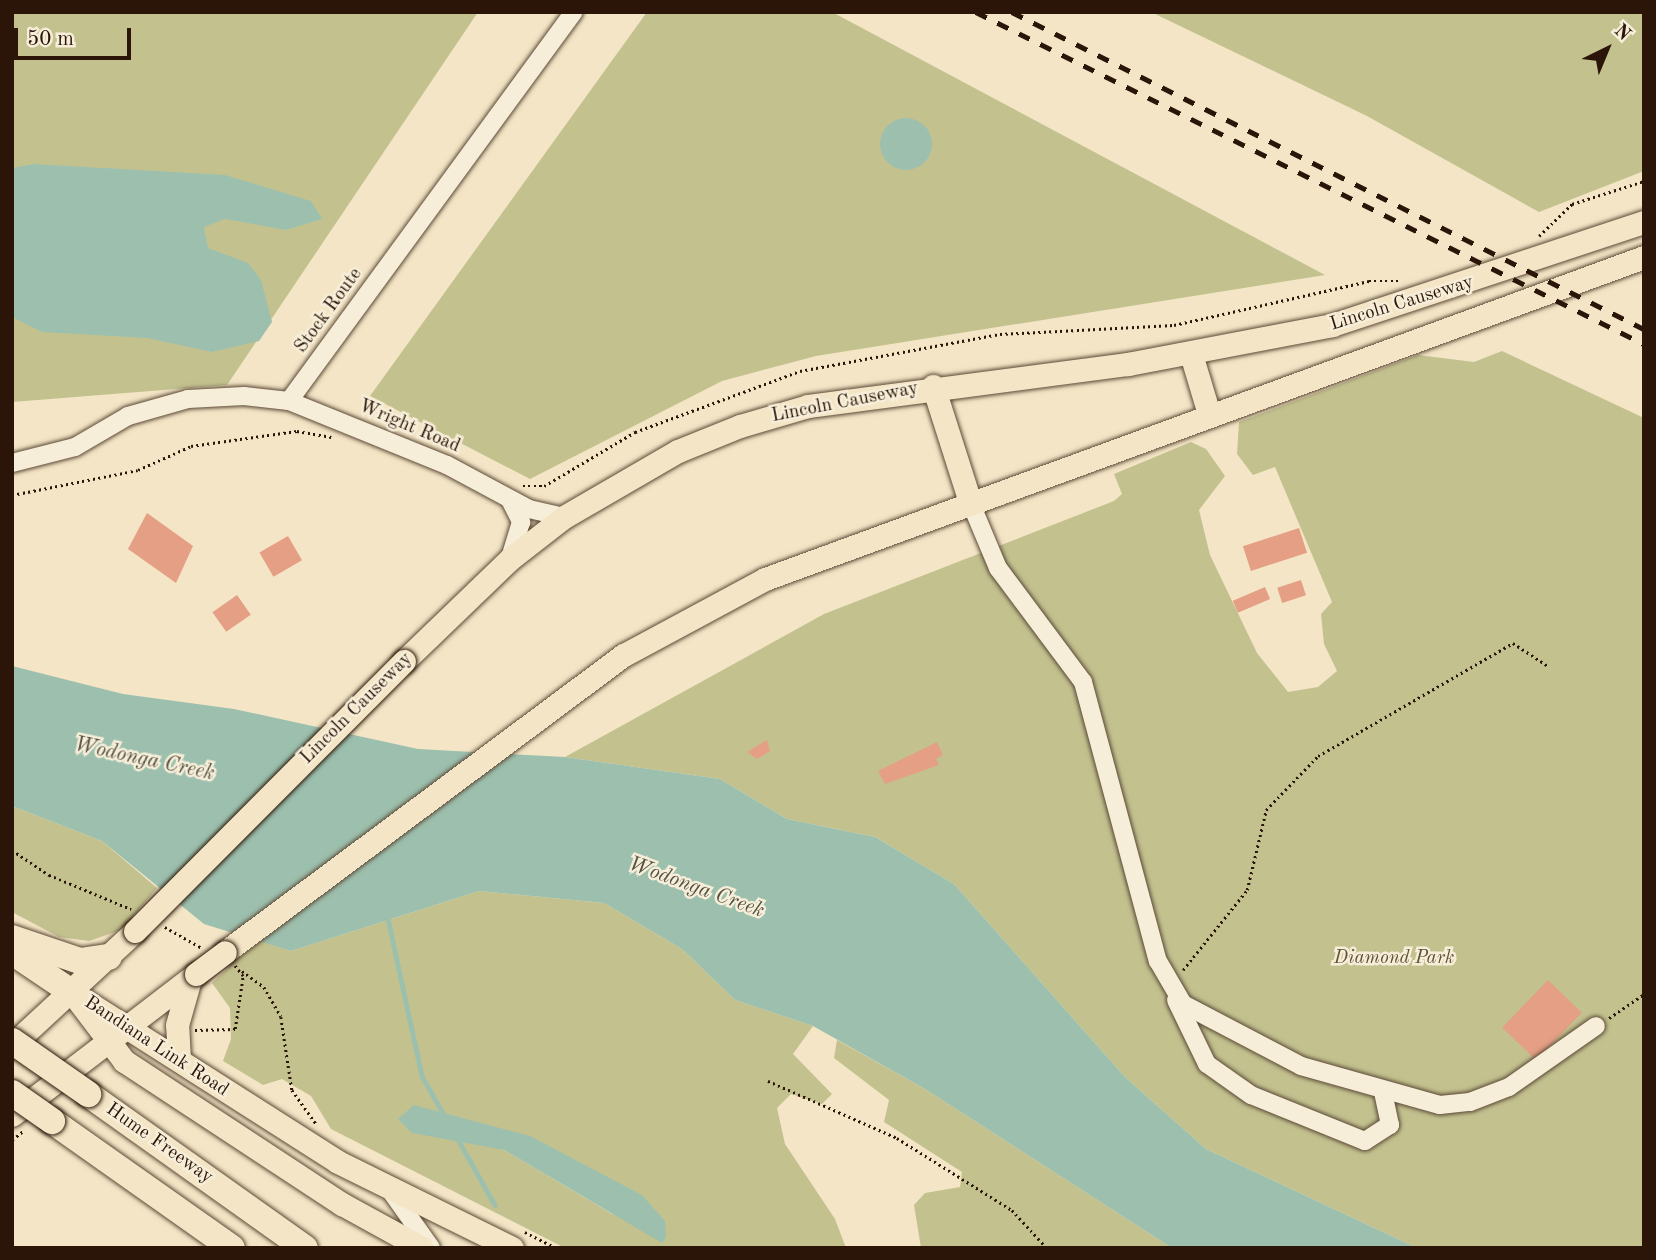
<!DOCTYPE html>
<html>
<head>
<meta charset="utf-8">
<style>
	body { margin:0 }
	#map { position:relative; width:1656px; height:1260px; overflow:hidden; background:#f3e5c5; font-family:"Old Standard TT",serif }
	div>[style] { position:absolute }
	.green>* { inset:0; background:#c3c28f }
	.water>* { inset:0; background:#9dc0ae }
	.round { border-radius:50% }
	.stream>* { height:4.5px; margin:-2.25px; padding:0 2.25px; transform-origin:2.25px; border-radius:2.25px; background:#9dc0ae }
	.building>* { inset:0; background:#e49f84; transform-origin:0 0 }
	.path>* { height:2.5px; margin-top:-1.25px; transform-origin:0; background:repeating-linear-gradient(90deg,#2a1508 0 2px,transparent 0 5.5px) }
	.roads { filter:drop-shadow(0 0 2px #5c4937) drop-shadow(0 0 2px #5c4937) }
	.minor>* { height:18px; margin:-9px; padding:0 9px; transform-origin:9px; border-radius:9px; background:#f7eed9 }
	.major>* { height:23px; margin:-11.5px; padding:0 11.5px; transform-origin:11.5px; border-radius:11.5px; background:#f3e5c5 }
	.highway>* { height:26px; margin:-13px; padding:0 13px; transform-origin:13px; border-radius:13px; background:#f3e5c5 }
	.rail>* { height:4.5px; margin-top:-2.25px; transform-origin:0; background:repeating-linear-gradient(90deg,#2a1508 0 12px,transparent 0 24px) }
	.bridges { filter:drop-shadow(0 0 2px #2a1508) drop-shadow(0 0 2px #2a1508) }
	.major-bridge>* { height:23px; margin:-11.5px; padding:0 11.5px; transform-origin:11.5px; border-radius:11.5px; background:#f3e5c5 }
	.highway-bridge>* { height:26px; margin:-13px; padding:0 13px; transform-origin:13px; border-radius:13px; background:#f3e5c5 }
	span { translate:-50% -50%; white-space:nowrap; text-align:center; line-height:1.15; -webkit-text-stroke:5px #f7eed9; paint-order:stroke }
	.street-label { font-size:19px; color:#2a1508 }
	.park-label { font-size:19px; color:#605237; font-style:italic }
	.water-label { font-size:21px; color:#525142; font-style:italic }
	.frame { position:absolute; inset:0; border:14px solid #2a1508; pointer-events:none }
	.north { position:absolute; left:1572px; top:14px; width:70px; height:70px; -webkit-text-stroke:5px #f7eed9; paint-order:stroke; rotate:43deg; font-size:19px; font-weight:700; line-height:28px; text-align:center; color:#2a1508 }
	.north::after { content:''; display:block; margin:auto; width:24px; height:32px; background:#2a1508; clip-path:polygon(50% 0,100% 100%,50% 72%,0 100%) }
	.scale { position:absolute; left:14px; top:28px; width:117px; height:32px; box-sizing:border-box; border:4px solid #2a1508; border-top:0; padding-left:9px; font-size:21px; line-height:24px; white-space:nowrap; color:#2a1508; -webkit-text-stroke:5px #f7eed9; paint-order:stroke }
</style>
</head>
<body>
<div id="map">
	<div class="green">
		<i style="clip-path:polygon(12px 12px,478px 12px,227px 385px,12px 402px)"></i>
		<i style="clip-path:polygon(647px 12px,832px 12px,1325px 275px,816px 356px,722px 381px,530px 479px,370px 396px)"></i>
		<i style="clip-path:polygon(1151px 12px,1644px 12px,1644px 171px,1539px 212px,1367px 116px)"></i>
		<i style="clip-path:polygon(1502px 351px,1644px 418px,1644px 1248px,1417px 1248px,1206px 1149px,1125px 1077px,954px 884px,875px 837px,787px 819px,720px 779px,565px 757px,824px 614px,1114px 501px,1122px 494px,1114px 474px,1191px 442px,1206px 449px,1225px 476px,1199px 510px,1210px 555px,1257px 653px,1288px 692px,1318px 687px,1337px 671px,1324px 644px,1321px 614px,1332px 602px,1275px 467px,1253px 475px,1237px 454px,1239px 422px,1418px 355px,1474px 362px)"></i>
		<i style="clip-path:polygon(12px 806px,102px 841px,157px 888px,121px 930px,89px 941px,59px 937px,12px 912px)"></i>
		<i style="clip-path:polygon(evenodd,479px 891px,604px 903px,682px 949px,735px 1000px,813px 1026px,793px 1054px,832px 1094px,822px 1104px,791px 1094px,777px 1108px,785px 1144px,835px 1219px,846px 1248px,565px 1248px,331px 1129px,311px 1096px,282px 1079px,263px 1085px,223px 1061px,231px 1039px,230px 1008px,212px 983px,258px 940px,291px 951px,479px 891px,530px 1136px,614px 1215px,504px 1150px,465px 1139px,530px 1136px)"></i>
		<i style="clip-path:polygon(837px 1040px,925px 1089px,1172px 1248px,921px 1248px,914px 1205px,925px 1193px,960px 1187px,962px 1172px,884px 1122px,889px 1100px,834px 1058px)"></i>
	</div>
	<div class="water">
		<i class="round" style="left:880px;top:118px;width:52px;height:52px"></i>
		<i style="clip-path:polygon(34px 164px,225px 175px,311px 201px,322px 219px,286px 230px,225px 219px,204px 227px,208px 248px,248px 263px,261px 280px,272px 322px,259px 341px,212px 352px,147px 338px,42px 332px,12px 317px,12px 168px)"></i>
		<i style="clip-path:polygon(12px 666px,123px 694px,234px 709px,418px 749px,565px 757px,720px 779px,787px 819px,875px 837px,954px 884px,1125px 1077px,1206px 1149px,1417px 1248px,1172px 1248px,925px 1089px,813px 1026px,735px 1000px,682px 949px,604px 903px,479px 891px,291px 951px,204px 924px,102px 841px,12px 806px)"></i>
		<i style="clip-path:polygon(414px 1105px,530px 1136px,642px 1195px,665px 1221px,666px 1237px,662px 1243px,504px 1150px,412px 1133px,398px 1119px)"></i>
	</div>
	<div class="stream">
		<i style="left:387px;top:914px;width:166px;rotate:77.8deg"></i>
		<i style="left:422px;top:1076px;width:43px;rotate:60.4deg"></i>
		<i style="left:456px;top:1136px;width:79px;rotate:60.5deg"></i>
	</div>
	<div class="building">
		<i style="clip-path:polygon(147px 513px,193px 546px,176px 583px,128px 549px)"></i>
		<i style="left:1299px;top:528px;width:26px;height:59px;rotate:72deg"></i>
		<i style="left:288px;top:536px;width:28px;height:33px;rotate:60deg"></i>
		<i style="left:1301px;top:580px;width:16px;height:25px;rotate:72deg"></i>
		<i style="left:1265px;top:587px;width:13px;height:35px;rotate:67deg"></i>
		<i style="left:237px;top:595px;width:24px;height:30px;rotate:55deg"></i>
		<i style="clip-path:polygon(767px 740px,770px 751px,757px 759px,747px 752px)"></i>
		<i style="clip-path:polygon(937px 742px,943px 755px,936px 759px,939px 765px,885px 784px,878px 771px)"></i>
		<i style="left:1548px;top:980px;width:47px;height:66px;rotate:44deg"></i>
	</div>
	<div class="path">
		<i style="left:1539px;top:236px;width:46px;rotate:-44.1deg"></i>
		<i style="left:1572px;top:204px;width:76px;rotate:-17.7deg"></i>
		<i style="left:523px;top:486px;width:21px"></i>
		<i style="left:544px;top:486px;width:106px;rotate:-30.7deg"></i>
		<i style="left:635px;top:432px;width:176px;rotate:-20.3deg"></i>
		<i style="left:800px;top:371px;width:203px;rotate:-10.5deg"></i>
		<i style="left:1000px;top:334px;width:174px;rotate:-3deg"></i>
		<i style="left:1174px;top:325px;width:200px;rotate:-12.7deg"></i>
		<i style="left:1369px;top:281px;width:32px"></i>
		<i style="left:12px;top:495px;width:128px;rotate:-11.2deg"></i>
		<i style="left:138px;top:470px;width:58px;rotate:-24.4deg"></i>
		<i style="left:191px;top:446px;width:107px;rotate:-8.1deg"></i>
		<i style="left:297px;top:431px;width:35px;rotate:10deg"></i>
		<i style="left:12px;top:850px;width:45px;rotate:34deg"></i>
		<i style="left:49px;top:875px;width:89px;rotate:22.5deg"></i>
		<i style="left:165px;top:927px;width:43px;rotate:29.6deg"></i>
		<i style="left:1183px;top:970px;width:102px;rotate:-51.3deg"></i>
		<i style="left:1247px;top:890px;width:82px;rotate:-76.6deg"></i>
		<i style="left:1266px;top:810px;width:75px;rotate:-46.1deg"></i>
		<i style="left:1318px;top:756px;width:225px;rotate:-30.1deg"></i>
		<i style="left:1513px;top:643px;width:42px;rotate:33.3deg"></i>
		<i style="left:242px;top:971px;width:27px;rotate:36deg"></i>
		<i style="left:264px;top:987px;width:34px;rotate:60deg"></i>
		<i style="left:281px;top:1017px;width:74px;rotate:81.4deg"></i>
		<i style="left:292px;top:1090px;width:43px;rotate:54.5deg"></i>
		<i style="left:1609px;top:1018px;width:42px;rotate:-34.4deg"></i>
		<i style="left:195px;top:1030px;width:40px;rotate:-1.4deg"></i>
		<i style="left:235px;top:1029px;width:54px;rotate:-81.4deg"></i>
		<i style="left:243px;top:976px;width:13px;rotate:-129deg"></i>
		<i style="left:768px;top:1081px;width:141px;rotate:23.8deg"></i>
		<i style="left:897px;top:1138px;width:136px;rotate:32.1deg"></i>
		<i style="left:1012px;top:1210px;width:52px;rotate:47.4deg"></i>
		<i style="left:12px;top:1140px;width:14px;rotate:-39deg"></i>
		<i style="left:525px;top:1232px;width:35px;rotate:27deg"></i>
	</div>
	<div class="roads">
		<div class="minor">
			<i style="left:289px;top:401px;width:482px;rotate:-53.8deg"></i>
			<i style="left:12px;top:463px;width:65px;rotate:-14.3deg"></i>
			<i style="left:75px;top:447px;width:61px;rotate:-30.3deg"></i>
			<i style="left:128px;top:416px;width:62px;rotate:-15.8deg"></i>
			<i style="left:188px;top:399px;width:56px;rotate:-3.1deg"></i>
			<i style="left:244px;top:396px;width:45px;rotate:6.3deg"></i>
			<i style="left:289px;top:401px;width:170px;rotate:22.1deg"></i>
			<i style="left:447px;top:465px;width:93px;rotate:28.2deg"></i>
			<i style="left:529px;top:509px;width:36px;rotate:13deg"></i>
			<i style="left:969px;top:499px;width:75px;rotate:67.2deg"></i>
			<i style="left:998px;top:568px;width:142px;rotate:53.3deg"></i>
			<i style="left:1083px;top:682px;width:289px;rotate:75deg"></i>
			<i style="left:1158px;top:961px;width:50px;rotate:59.8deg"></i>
			<i style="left:1183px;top:1004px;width:133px;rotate:27.7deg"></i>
			<i style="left:1301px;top:1066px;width:144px;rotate:15.7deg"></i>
			<i style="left:1440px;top:1105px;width:30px;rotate:-6deg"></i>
			<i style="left:1470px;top:1102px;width:42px;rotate:-21deg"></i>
			<i style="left:1509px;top:1087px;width:106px;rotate:-35deg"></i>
			<i style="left:510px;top:500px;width:25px;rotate:63deg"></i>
			<i style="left:521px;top:522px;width:38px;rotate:107deg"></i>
			<i style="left:1176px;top:1000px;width:71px;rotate:64.2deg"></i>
			<i style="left:1207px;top:1064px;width:54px;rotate:35.2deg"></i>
			<i style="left:1251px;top:1095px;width:123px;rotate:22deg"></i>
			<i style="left:1365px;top:1141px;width:30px;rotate:-33deg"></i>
			<i style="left:1390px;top:1125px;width:34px;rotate:-102deg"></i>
			<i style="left:390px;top:1190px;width:71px;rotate:54.7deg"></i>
		</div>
		<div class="major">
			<i style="left:1191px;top:354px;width:63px;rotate:73.3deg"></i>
			<i style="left:933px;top:386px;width:119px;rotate:72.3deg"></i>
			<i style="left:404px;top:661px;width:147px;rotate:-43.9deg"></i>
			<i style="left:510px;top:559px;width:68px;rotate:-37.9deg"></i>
			<i style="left:564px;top:517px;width:132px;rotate:-30.1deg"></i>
			<i style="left:678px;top:451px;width:67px;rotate:-22deg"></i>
			<i style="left:740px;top:426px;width:71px;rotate:-16.4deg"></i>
			<i style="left:808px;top:406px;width:323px;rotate:-7.5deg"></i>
			<i style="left:1128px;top:364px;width:208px;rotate:-10.8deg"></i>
			<i style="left:1332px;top:325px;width:329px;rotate:-18.3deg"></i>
			<i style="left:225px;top:952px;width:497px;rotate:-36.7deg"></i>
			<i style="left:624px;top:655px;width:160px;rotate:-28.3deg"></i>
			<i style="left:765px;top:579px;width:936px;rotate:-20.12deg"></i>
			<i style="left:73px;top:993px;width:314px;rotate:32.5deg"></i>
			<i style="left:338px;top:1162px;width:194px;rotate:26.3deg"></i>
			<i style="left:77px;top:999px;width:78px;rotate:52.8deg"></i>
			<i style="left:124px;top:1061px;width:261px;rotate:33.3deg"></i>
			<i style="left:342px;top:1204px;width:91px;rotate:28.8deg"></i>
			<i style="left:12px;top:1045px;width:168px;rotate:-42.8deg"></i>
			<i style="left:179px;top:1060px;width:35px;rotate:-93deg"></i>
			<i style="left:177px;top:1025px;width:48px;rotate:-74.2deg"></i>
			<i style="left:12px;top:1115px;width:232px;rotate:-37.5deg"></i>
		</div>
		<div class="highway">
			<i style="left:12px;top:938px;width:72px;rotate:18.7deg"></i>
			<i style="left:80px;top:961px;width:29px;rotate:-8deg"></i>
			<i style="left:12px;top:952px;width:73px;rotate:33.9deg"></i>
			<i style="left:88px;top:1094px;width:266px;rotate:35.4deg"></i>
			<i style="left:52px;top:1121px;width:220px;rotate:35.2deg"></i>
		</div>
	</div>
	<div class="rail">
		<i style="left:976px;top:12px;width:746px;rotate:26.43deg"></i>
		<i style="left:1012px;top:12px;width:707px;rotate:26.64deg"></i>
	</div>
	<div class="bridges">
		<div class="major-bridge">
			<i style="left:135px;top:931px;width:381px;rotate:-45.1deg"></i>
			<i style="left:196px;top:974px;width:36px;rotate:-37deg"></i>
		</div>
		<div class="highway-bridge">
			<i style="left:12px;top:1041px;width:93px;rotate:34.9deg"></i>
			<i style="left:12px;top:1093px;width:49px;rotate:35deg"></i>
		</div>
	</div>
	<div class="street-label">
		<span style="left:1402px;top:304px;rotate:-17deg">Lincoln Causeway</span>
		<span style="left:329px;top:311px;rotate:-54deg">Stock Route</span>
		<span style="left:845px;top:403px;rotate:-11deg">Lincoln Causeway</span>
		<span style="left:409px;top:427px;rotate:23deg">Wright Road</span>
		<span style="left:357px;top:709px;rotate:-45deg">Lincoln Causeway</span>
		<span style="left:156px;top:1047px;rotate:33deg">Bandiana Link Road</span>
		<span style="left:159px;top:1144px;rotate:35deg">Hume Freeway</span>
	</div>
	<div class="park-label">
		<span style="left:1394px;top:959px">Diamond Park</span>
	</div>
	<div class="water-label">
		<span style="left:144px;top:760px;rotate:12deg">Wodonga Creek</span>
		<span style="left:696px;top:888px;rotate:20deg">Wodonga Creek</span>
	</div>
	<div class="frame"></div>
	<div class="north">N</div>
	<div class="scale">50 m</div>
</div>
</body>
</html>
